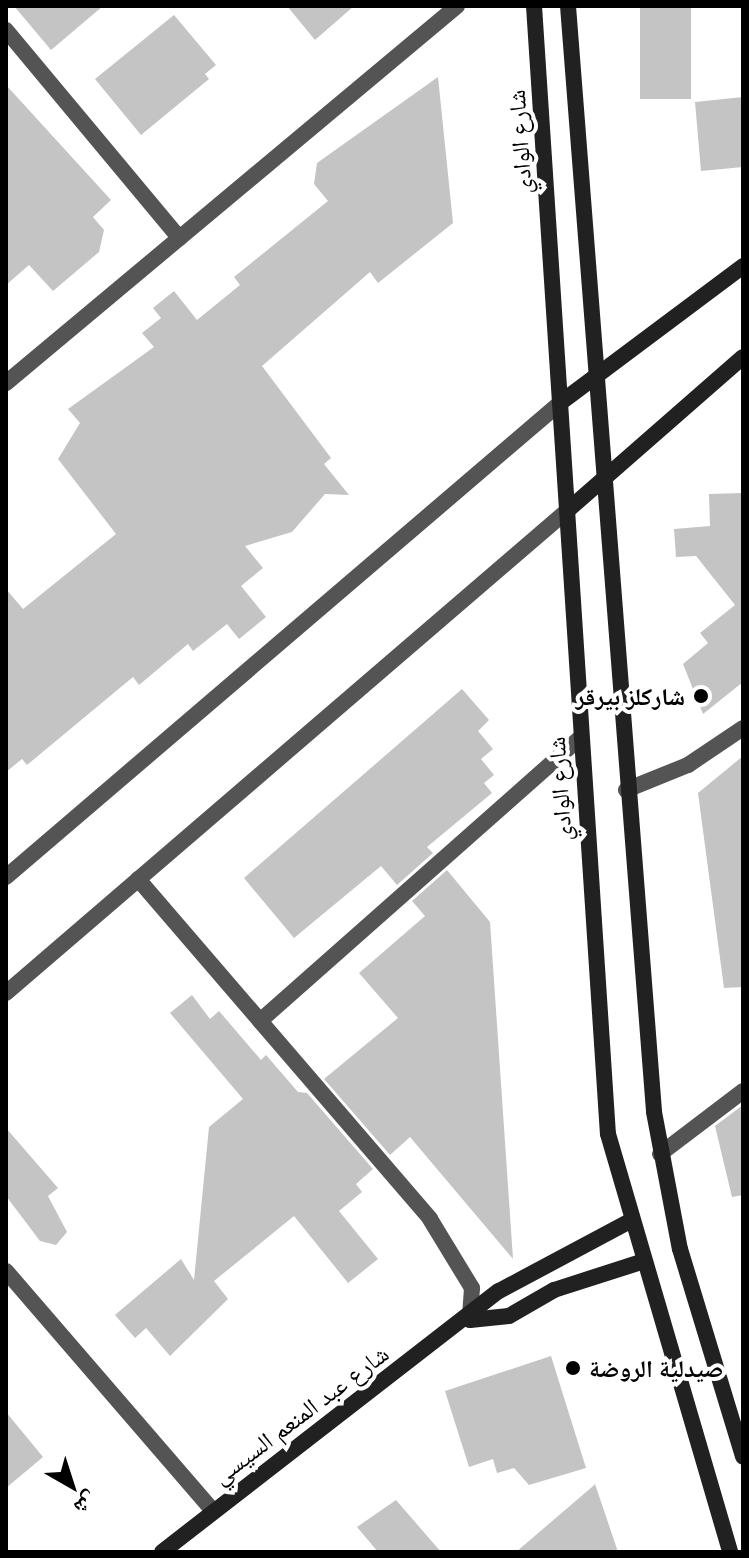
<!DOCTYPE html>
<html>
<head>
<meta charset="utf-8">
<style>
	body { margin:0 }
	#map { position:relative; width:749px; height:1558px; overflow:hidden; background:#fff; font-family:"Open Sans","Noto Naskh Arabic",sans-serif }
	div>[style] { position:absolute }
	.building>* { inset:0; background:#c4c4c4; transform-origin:0 0 }
	.street>* { height:16px; margin:-8px; padding:0 8px; transform-origin:8px; border-radius:8px; background:#545454 }
	.secondary>* { height:16px; margin:-8px; padding:0 8px; transform-origin:8px; border-radius:8px; background:#212121 }
	.dots>* { width:22px; height:22px; translate:-50% -50%; box-sizing:border-box; border:4px solid #fff; border-radius:50% }
	span { translate:-50% -50%; white-space:nowrap; text-align:center; line-height:1.15; -webkit-text-stroke:8px #fff; paint-order:stroke }
	.street-label { font-size:24px; color:#000 }
	.poi-label { font-size:24px; color:#000; font-weight:700 }
	.right { translate:-100% -50%; text-align:right }
	.left { translate:0 -50%; text-align:left }
	.frame { position:absolute; inset:0; border:8px solid #000; pointer-events:none }
	.north { position:absolute; left:32px; top:1446px; width:80px; height:80px; -webkit-text-stroke:6px #fff; paint-order:stroke; rotate:141deg; font-size:22px; font-weight:700; line-height:32px; text-align:center; color:#000 }
	.north::after { content:''; display:block; margin:auto; width:28px; height:36px; background:#000; clip-path:polygon(50% 0,100% 100%,50% 72%,0 100%) }
</style>
</head>
<body>
<div id="map">
	<div class="building">
		<i style="clip-path:polygon(14px 6px,103px 6px,51px 50px)"></i>
		<i style="clip-path:polygon(287px 6px,354px 6px,315px 40px)"></i>
		<i style="left:640px;top:6px;width:51px;height:93px"></i>
		<i style="clip-path:polygon(174px 15px,216px 65px,205px 74px,209px 79px,141px 135px,95px 79px)"></i>
		<i style="clip-path:polygon(438px 77px,453px 223px,378px 283px,370px 272px,262px 366px,331px 458px,324px 464px,349px 495px,325px 494px,292px 532px,245px 546px,263px 568px,241px 586px,266px 617px,239px 639px,227px 624px,193px 651px,188px 644px,139px 685px,133px 677px,27px 765px,22px 759px,6px 772px,6px 589px,23px 609px,116px 534px,58px 459px,80px 423px,68px 409px,154px 347px,142px 333px,161px 318px,153px 308px,174px 291px,197px 320px,240px 285px,234px 277px,328px 201px,314px 184px,317px 163px)"></i>
		<i style="clip-path:polygon(6px 85px,111px 200px,93px 217px,104px 230px,99px 252px,53px 291px,29px 265px,6px 285px)"></i>
		<i style="clip-path:polygon(743px 97px,743px 167px,701px 171px,695px 102px)"></i>
		<i style="clip-path:polygon(743px 493px,743px 682px,703px 714px,683px 664px,708px 643px,700px 633px,735px 605px,696px 556px,676px 557px,674px 529px,710px 526px,709px 494px)"></i>
		<i style="clip-path:polygon(462px 689px,489px 720px,478px 731px,493px 749px,481px 759px,494px 775px,484px 783px,492px 793px,427px 847px,433px 853px,397px 885px,381px 866px,294px 938px,244px 878px)"></i>
		<i style="clip-path:polygon(743px 756px,743px 987px,724px 988px,698px 793px)"></i>
		<i style="clip-path:polygon(447px 870px,490px 922px,513px 1259px,410px 1137px,390px 1155px,324px 1079px,398px 1018px,359px 973px,425px 916px,412px 901px)"></i>
		<i style="clip-path:polygon(192px 995px,210px 1019px,219px 1011px,261px 1060px,266px 1055px,298px 1092px,307px 1093px,373px 1169px,356px 1184px,362px 1192px,339px 1211px,378px 1259px,348px 1283px,294px 1216px,214px 1281px,228px 1299px,170px 1356px,146px 1328px,135px 1338px,115px 1315px,181px 1259px,194px 1280px,209px 1127px,243px 1099px,170px 1013px)"></i>
		<i style="clip-path:polygon(743px 1105px,743px 1195px,732px 1197px,715px 1126px)"></i>
		<i style="clip-path:polygon(6px 1128px,58px 1188px,48px 1196px,67px 1232px,56px 1245px,40px 1241px,6px 1196px)"></i>
		<i style="clip-path:polygon(551px 1356px,586px 1468px,529px 1485px,514px 1468px,497px 1473px,493px 1459px,469px 1467px,445px 1391px)"></i>
		<i style="clip-path:polygon(6px 1412px,43px 1457px,6px 1488px)"></i>
		<i style="clip-path:polygon(595px 1484px,618px 1552px,516px 1552px,592px 1487px)"></i>
		<i style="clip-path:polygon(396px 1500px,441px 1552px,378px 1552px,357px 1527px)"></i>
	</div>
	<div class="street">
		<i style="left:6px;top:30px;width:271px;rotate:50.2deg"></i>
		<i style="left:6px;top:383px;width:588px;rotate:-39.89deg"></i>
		<i style="left:626px;top:790px;width:67px;rotate:-22deg"></i>
		<i style="left:688px;top:765px;width:66px;rotate:-33.9deg"></i>
		<i style="left:6px;top:877px;width:729px;rotate:-40.55deg"></i>
		<i style="left:138px;top:879px;width:448px;rotate:49.3deg"></i>
		<i style="left:430px;top:1219px;width:81px;rotate:58.7deg"></i>
		<i style="left:472px;top:1288px;width:32px;rotate:94deg"></i>
		<i style="left:6px;top:993px;width:741px;rotate:-40.68deg"></i>
		<i style="left:260px;top:1021px;width:426px;rotate:-41.5deg"></i>
		<i style="left:660px;top:1154px;width:104px;rotate:-37.2deg"></i>
		<i style="left:6px;top:1271px;width:316px;rotate:49.2deg"></i>
	</div>
	<div class="secondary">
		<i style="left:534px;top:6px;width:1130px;rotate:86.25deg"></i>
		<i style="left:608px;top:1134px;width:435px;rotate:73.7deg"></i>
		<i style="left:568px;top:6px;width:1109px;rotate:85.55deg"></i>
		<i style="left:654px;top:1112px;width:139px;rotate:79.3deg"></i>
		<i style="left:680px;top:1249px;width:217px;rotate:73.1deg"></i>
		<i style="left:560px;top:403px;width:229px;rotate:-36.8deg"></i>
		<i style="left:568px;top:510px;width:232px;rotate:-41.2deg"></i>
		<i style="left:470px;top:1320px;width:39px;rotate:-6deg"></i>
		<i style="left:509px;top:1316px;width:52px;rotate:-30deg"></i>
		<i style="left:554px;top:1290px;width:91px;rotate:-17.8deg"></i>
		<i style="left:162px;top:1552px;width:426px;rotate:-37.8deg"></i>
		<i style="left:499px;top:1291px;width:146px;rotate:-28.1deg"></i>
	</div>
	<div class="dots">
		<i style="left:701px;top:696px;background:#000"></i>
		<i style="left:573px;top:1368px;background:#000"></i>
	</div>
	<div class="street-label">
		<span style="left:519px;top:142px;rotate:-94deg">شارع الوادي</span>
		<span style="left:559px;top:789px;rotate:-94deg">شارع الوادي</span>
		<span style="left:300px;top:1414px;rotate:-37deg">شارع عبد المنعم السيسي</span>
	</div>
	<div class="poi-label">
		<span class="right" style="left:685px;top:696px">شاركلز بيرقر</span>
		<span class="left" style="left:589px;top:1368px">صيدلية الروضة</span>
	</div>
	<div class="frame"></div>
	<div class="north">ش</div>
</div>
</body>
</html>
